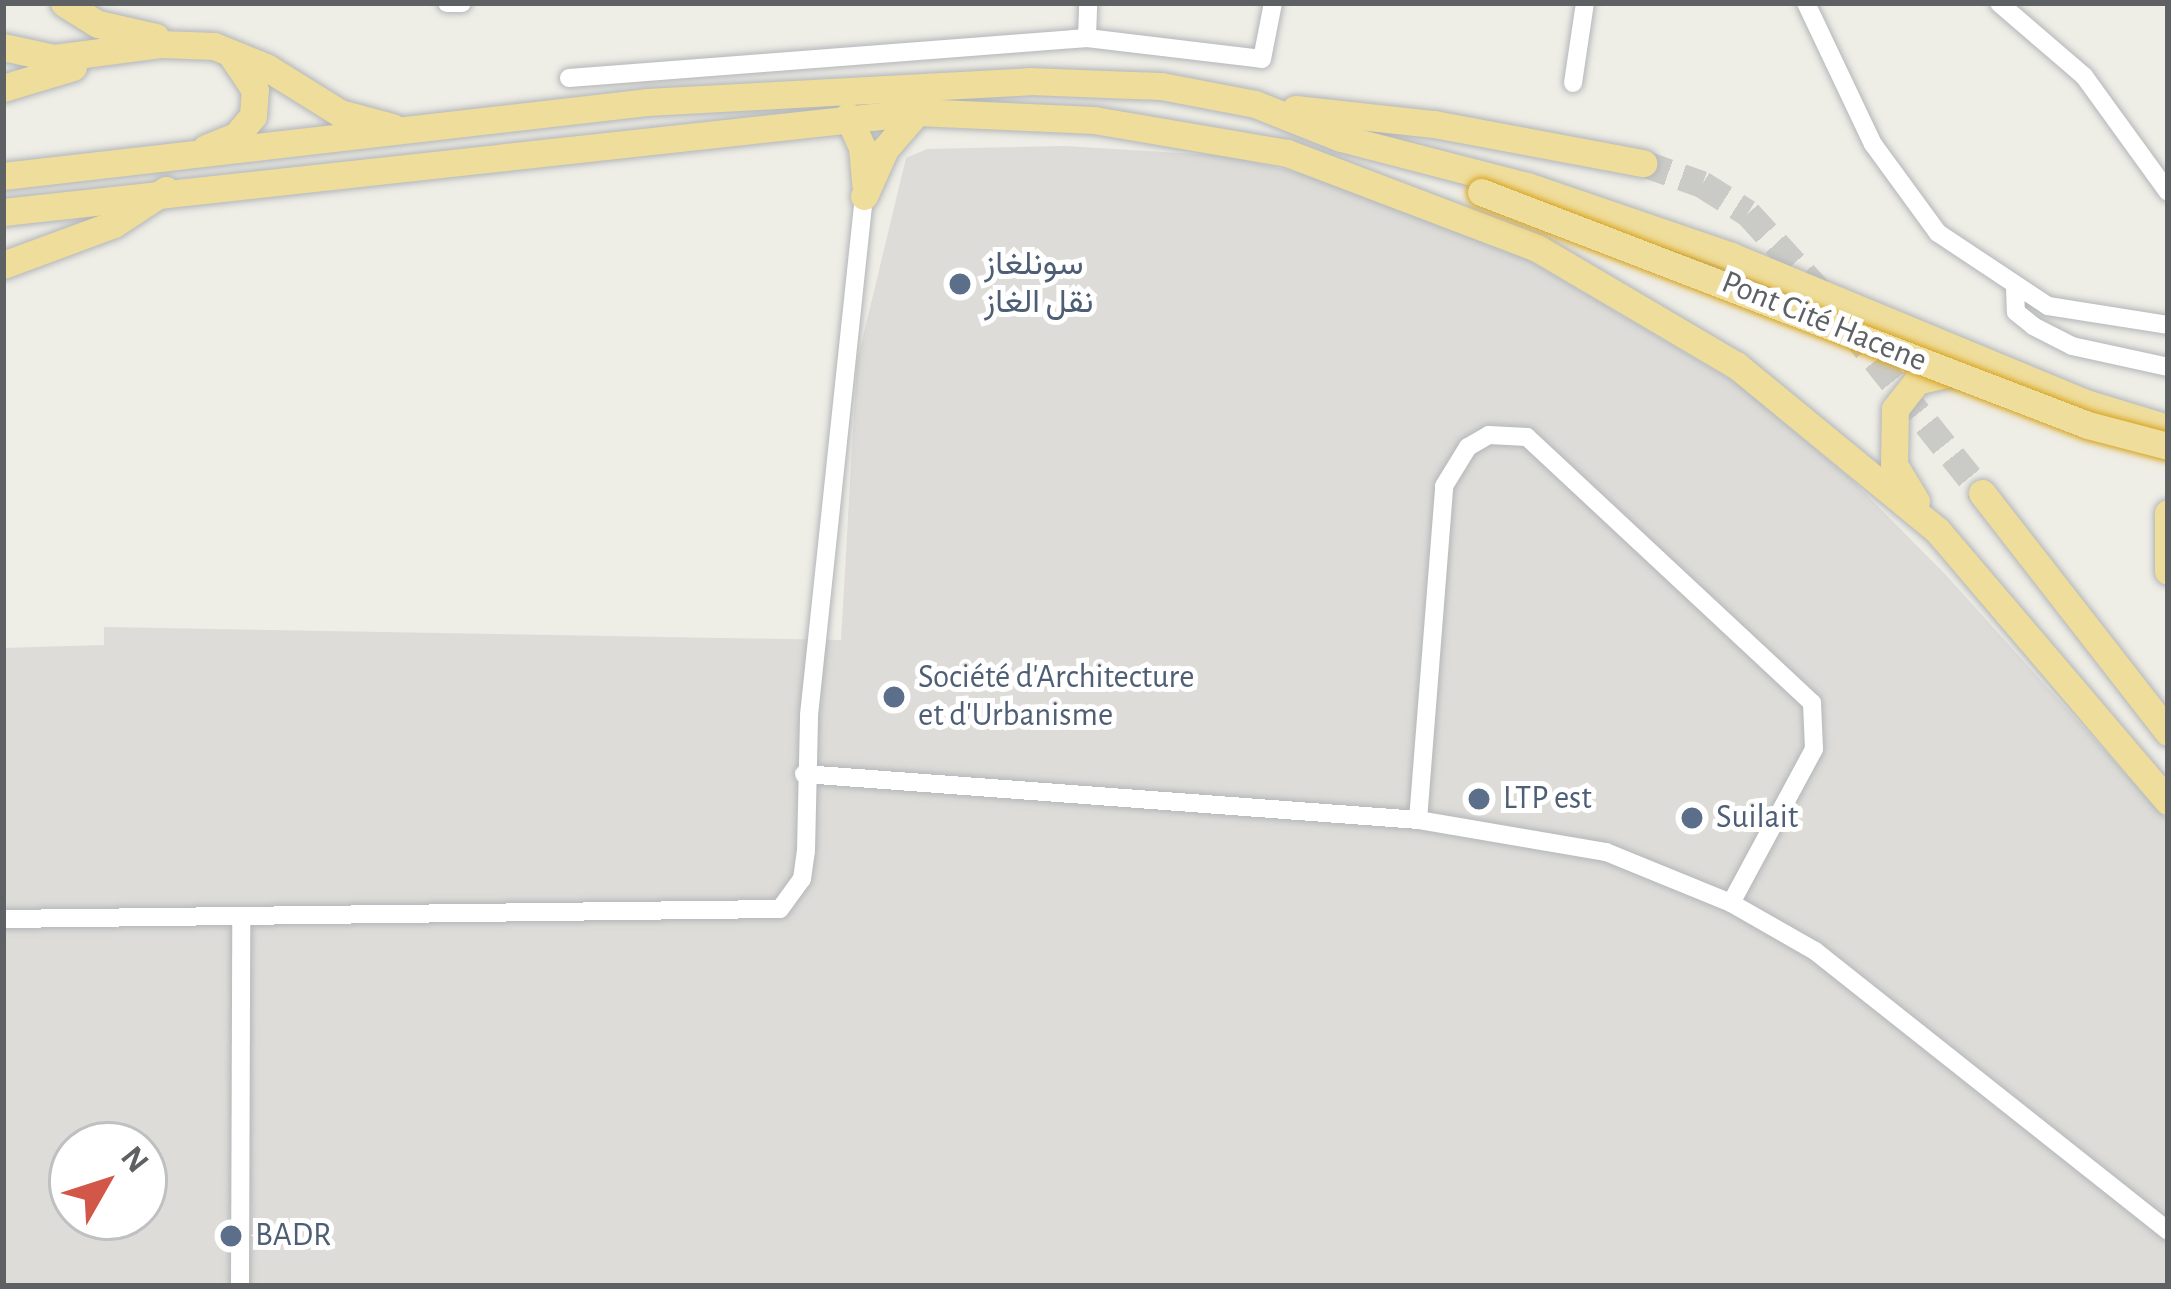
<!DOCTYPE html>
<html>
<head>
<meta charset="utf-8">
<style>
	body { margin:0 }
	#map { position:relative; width:2171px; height:1289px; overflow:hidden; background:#eeede6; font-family:"Alegreya Sans",Vazirmatn,sans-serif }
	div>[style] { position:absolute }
	.industrial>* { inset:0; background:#dddcd8 }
	.highway-tunnel>* { height:27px; margin-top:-13.5px; transform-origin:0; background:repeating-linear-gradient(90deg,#cacac6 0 27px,transparent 0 41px) }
	.roads { filter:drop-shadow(0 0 3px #b3b6b9) drop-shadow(0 0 3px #b3b6b9) }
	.minor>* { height:18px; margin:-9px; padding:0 9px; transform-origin:9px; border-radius:9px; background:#fff }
	.highway>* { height:27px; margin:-13.5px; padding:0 13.5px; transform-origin:13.5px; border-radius:13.5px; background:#efdd9c }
	.bridges { filter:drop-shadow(0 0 3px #d6a31f) drop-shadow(0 0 3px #d6a31f) }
	.highway-bridge>* { height:27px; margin:-13.5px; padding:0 13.5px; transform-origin:13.5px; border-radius:13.5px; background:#efdd9c }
	.dots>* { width:33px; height:33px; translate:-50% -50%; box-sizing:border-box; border:6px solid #fff; border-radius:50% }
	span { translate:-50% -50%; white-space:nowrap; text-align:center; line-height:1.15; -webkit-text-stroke:10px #fff; paint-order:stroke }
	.service-label { font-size:33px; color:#4e5e75 }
	.left { translate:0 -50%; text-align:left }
	.street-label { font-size:33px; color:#5e6164 }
	.frame { position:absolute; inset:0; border:6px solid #5e6164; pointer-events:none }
	.north { position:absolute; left:48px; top:1121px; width:120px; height:120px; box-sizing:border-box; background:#fff; border:3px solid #bfc0c1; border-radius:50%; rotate:51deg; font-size:33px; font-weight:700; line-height:48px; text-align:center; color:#5e6164 }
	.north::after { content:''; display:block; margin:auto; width:42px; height:54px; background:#d25748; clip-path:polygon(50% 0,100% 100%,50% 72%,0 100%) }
</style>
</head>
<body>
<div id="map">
	<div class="industrial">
		<i style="clip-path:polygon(evenodd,1065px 146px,1228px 156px,1354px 186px,1523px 257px,1738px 384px,1850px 478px,1944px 573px,2168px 821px,2168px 1286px,3px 1286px,3px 648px,104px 645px,104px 627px,841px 640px,857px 362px,906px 158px,927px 149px,1065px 146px,72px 1145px,144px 1145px,144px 1217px,72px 1217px,72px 1145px)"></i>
	</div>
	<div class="highway-tunnel">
		<i style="left:1643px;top:163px;width:63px;rotate:19.6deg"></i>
		<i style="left:1702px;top:184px;width:54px;rotate:32.2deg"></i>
		<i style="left:1748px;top:213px;width:115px;rotate:47.5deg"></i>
		<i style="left:1850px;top:328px;width:211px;rotate:51.3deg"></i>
	</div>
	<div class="roads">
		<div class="minor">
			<i style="left:447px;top:3px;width:15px"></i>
			<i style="left:1806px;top:3px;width:156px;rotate:64.6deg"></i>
			<i style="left:1873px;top:144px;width:110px;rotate:53.9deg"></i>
			<i style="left:1938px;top:233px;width:132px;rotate:33.6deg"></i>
			<i style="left:2048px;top:306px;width:121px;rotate:9deg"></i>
			<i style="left:1999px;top:3px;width:112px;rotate:40.7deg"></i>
			<i style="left:2084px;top:76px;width:143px;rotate:54.1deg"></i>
			<i style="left:1087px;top:38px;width:35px;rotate:-88deg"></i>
			<i style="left:569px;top:78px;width:520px;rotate:-4.42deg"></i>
			<i style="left:1087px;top:38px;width:176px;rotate:6.8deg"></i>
			<i style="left:1262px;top:59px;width:57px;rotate:-78.9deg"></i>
			<i style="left:1573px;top:83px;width:81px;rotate:-81.5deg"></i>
			<i style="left:2015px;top:287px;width:25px;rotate:88deg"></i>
			<i style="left:2016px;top:312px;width:22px;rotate:39deg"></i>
			<i style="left:2033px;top:326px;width:44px;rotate:27.1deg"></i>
			<i style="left:2072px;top:346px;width:98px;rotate:12.3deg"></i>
			<i style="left:804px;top:774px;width:616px;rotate:4.28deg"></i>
			<i style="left:1418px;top:820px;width:191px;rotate:9.7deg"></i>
			<i style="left:1606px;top:852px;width:135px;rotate:22.2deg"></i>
			<i style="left:1731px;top:903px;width:97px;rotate:29.7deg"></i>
			<i style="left:1815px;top:951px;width:451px;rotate:38.4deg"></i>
			<i style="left:1418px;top:820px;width:335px;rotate:-85.5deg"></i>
			<i style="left:1444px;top:486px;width:46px;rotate:-58.4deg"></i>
			<i style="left:1468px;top:447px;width:24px;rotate:-30deg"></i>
			<i style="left:1489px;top:435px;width:38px;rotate:3deg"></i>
			<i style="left:1527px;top:437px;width:390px;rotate:43deg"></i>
			<i style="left:1812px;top:703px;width:46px;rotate:87.5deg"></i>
			<i style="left:1814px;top:749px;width:175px;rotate:118.3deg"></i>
			<i style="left:3px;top:919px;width:777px;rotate:-0.74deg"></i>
			<i style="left:780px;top:909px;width:37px;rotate:-54deg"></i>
			<i style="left:802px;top:879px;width:28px;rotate:-82deg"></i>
			<i style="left:806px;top:851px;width:136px;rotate:-88.7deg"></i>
			<i style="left:809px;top:715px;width:522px;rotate:-83.95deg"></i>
			<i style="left:240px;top:1286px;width:366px;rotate:-89.8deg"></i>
		</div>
		<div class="highway">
			<i style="left:64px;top:3px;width:40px;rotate:32deg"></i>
			<i style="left:98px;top:24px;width:59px;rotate:12.6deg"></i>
			<i style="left:3px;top:47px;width:52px;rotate:12.2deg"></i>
			<i style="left:54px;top:58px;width:107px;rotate:-7.5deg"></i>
			<i style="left:160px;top:44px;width:54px;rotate:2.1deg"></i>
			<i style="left:214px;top:46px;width:56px;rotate:22deg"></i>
			<i style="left:266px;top:67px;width:87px;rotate:31.9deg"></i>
			<i style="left:340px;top:113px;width:54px;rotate:15.1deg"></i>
			<i style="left:3px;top:88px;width:73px;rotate:-16.7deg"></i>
			<i style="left:1295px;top:109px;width:140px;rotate:6.2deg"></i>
			<i style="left:1434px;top:124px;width:213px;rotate:10.6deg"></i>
			<i style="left:848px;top:116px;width:34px;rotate:66deg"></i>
			<i style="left:862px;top:147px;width:38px;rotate:85deg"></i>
			<i style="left:206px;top:148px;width:32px;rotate:-22deg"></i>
			<i style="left:236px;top:136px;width:26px;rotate:-50deg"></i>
			<i style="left:253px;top:116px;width:26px;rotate:-86deg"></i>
			<i style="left:255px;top:90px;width:45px;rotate:-124deg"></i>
			<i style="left:3px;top:176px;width:648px;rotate:-6.55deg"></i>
			<i style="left:647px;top:102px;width:383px;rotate:-3.1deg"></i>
			<i style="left:1029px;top:81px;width:132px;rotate:2.2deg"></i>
			<i style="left:1161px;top:86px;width:96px;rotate:10.8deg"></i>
			<i style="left:1255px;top:104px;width:92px;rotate:21.6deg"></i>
			<i style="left:1341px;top:138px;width:192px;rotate:14.5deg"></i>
			<i style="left:1527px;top:186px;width:216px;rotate:18.9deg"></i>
			<i style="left:1731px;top:256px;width:384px;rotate:22.5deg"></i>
			<i style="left:2086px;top:403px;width:86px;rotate:17deg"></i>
			<i style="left:864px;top:196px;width:51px;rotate:-65.9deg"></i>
			<i style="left:885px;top:149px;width:49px;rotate:-49.1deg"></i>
			<i style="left:3px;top:212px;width:919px;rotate:-6.24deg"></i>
			<i style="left:917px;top:112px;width:177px;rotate:2.6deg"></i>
			<i style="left:1094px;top:120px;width:196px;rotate:9.7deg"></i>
			<i style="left:1287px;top:153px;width:267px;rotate:20.8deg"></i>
			<i style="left:1537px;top:248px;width:231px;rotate:30.5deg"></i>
			<i style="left:1736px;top:365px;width:260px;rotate:39.4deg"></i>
			<i style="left:1937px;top:530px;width:356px;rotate:49.6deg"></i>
			<i style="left:3px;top:265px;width:118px;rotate:-20.3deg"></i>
			<i style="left:114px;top:224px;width:62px;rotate:-33.2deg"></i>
			<i style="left:1982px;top:493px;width:303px;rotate:52.1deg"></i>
			<i style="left:1916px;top:501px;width:42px;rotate:-121.4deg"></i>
			<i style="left:1894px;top:465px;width:56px;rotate:-89deg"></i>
			<i style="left:1895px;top:409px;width:36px;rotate:-52deg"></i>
			<i style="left:1917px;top:381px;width:42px;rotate:-13.7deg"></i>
			<i style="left:2168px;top:513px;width:58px;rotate:90deg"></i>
		</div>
	</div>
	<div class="bridges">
		<div class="highway-bridge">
			<i style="left:1481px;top:192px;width:650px;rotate:21deg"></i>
			<i style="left:2088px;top:425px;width:83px;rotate:14.7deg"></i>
		</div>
	</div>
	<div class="dots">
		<i style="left:960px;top:284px;background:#5c6f8a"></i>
		<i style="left:894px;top:697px;background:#5c6f8a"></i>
		<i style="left:1479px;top:799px;background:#5c6f8a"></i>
		<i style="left:1692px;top:818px;background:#5c6f8a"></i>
		<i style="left:231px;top:1236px;background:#5c6f8a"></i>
	</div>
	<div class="service-label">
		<span class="left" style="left:984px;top:284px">سونلغاز<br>نقل الغاز</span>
		<span class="left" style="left:918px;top:697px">Société d'Architecture<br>et d'Urbanisme</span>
		<span class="left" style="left:1503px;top:799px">LTP est</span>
		<span class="left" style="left:1716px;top:818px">Suilait</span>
		<span class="left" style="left:255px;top:1236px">BADR</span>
	</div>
	<div class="street-label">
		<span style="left:1824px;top:322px;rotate:22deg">Pont Cité Hacene</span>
	</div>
	<div class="frame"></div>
	<div class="north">N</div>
</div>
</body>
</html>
